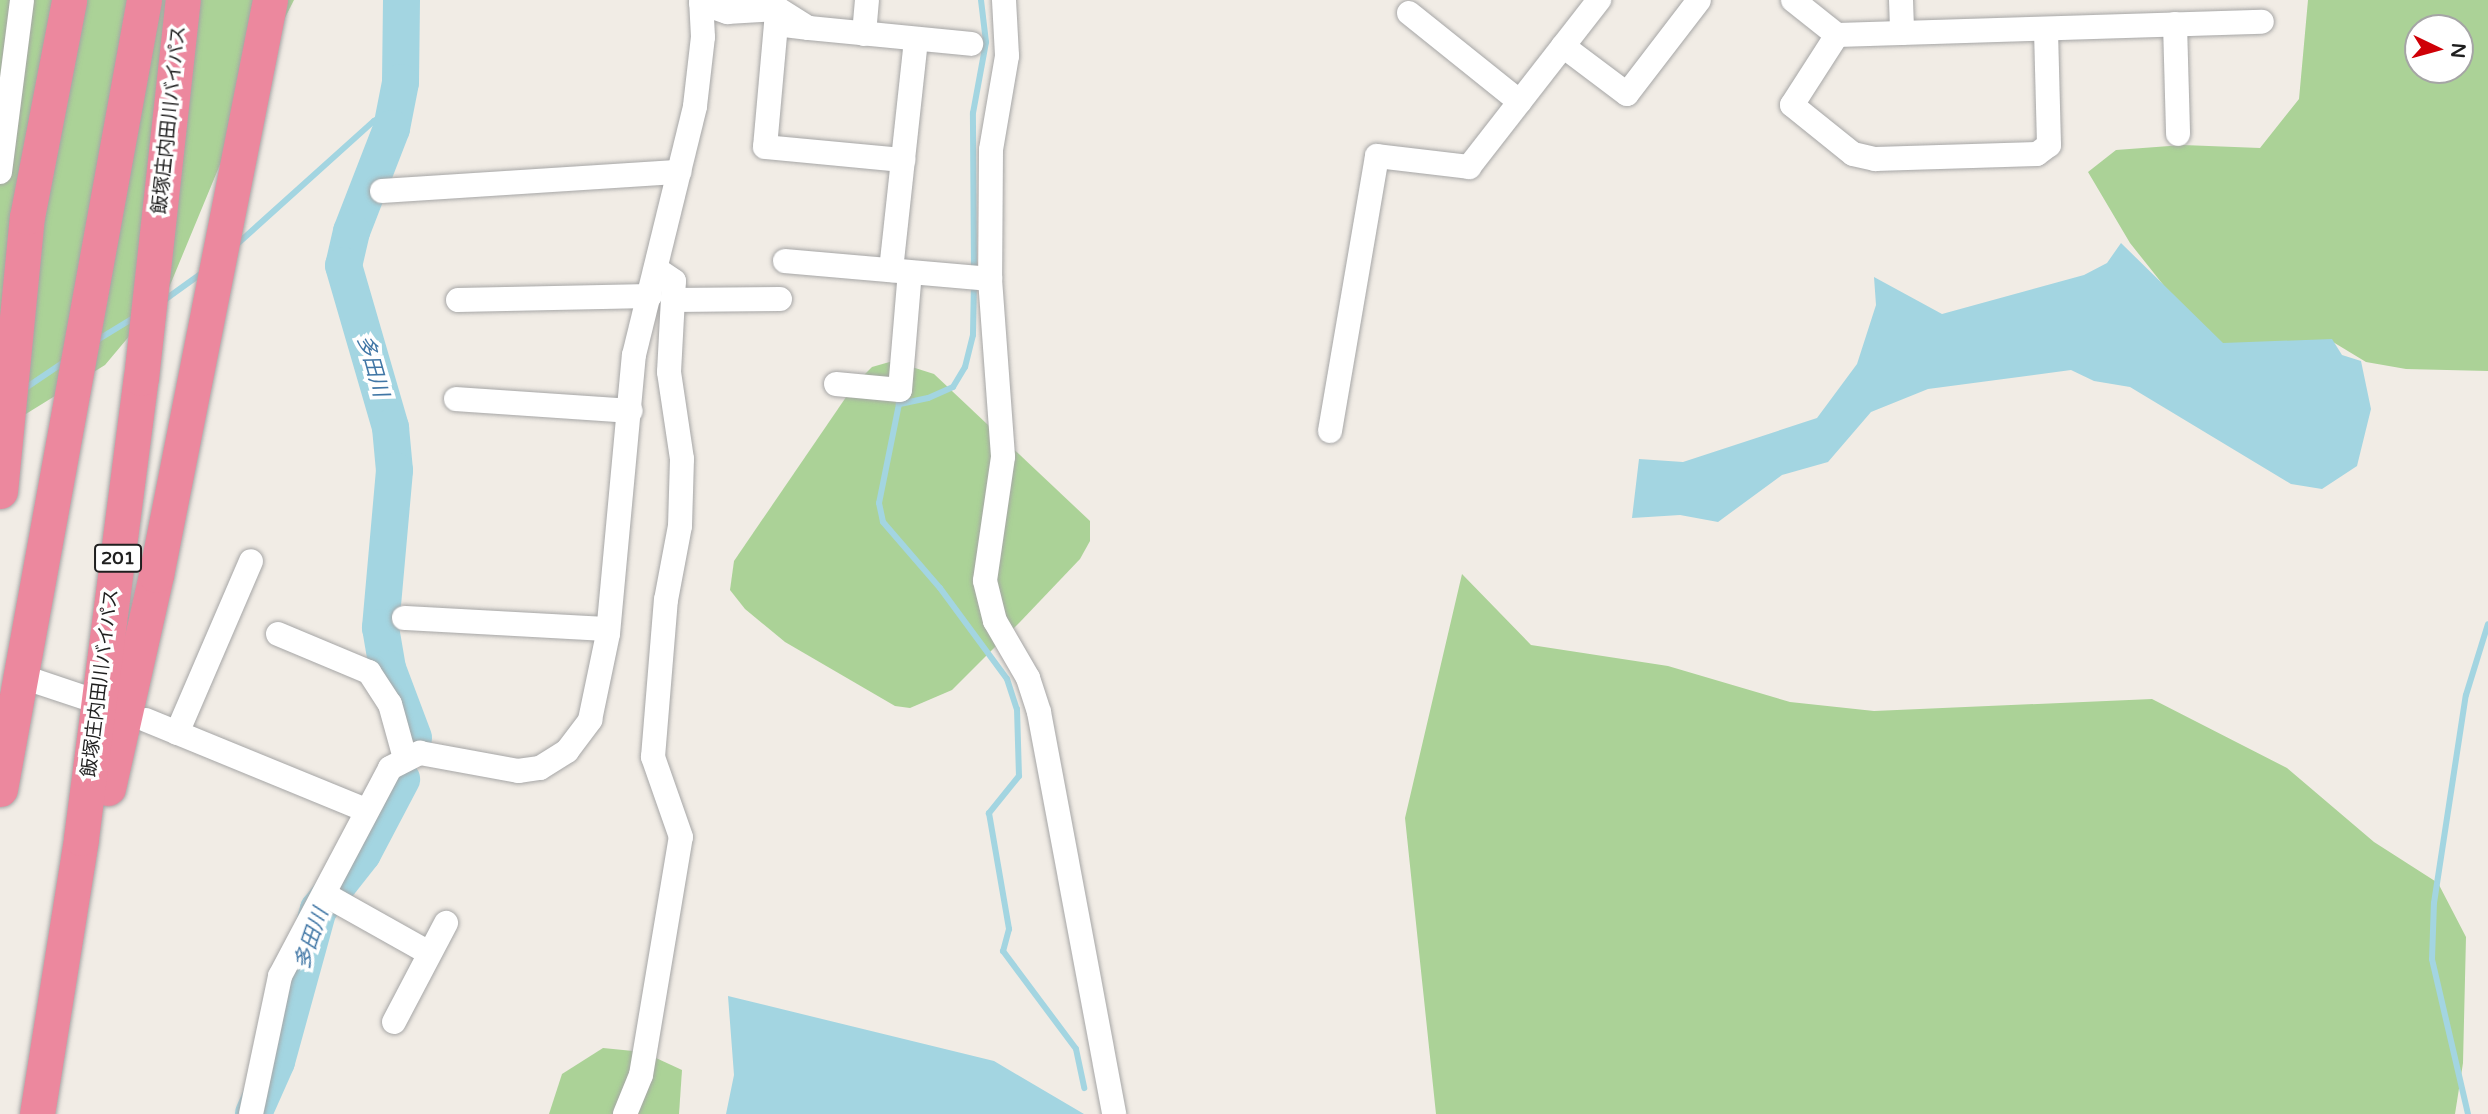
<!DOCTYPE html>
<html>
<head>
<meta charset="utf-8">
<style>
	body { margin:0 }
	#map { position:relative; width:2488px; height:1114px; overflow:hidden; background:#f1ece5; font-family:"Varela Round","Noto Sans JP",sans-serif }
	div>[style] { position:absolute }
	.forest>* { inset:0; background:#abd297 }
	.water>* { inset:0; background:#a3d5e1 }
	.stream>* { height:6px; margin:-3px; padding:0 3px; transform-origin:3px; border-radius:3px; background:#a3d5e1 }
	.river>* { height:37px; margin:-18.5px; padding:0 18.5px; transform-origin:18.5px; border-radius:18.5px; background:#a3d5e1 }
	.roads { filter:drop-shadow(0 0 2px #a6a6a6) drop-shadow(0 0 2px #a6a6a6) }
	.minor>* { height:24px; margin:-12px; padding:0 12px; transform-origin:12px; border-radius:12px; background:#fff }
	.highway>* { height:35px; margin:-17.5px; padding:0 17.5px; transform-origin:17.5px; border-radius:17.5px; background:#ec889e }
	span { translate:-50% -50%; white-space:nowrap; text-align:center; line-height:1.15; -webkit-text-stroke:7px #fff; paint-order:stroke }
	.shield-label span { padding:2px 5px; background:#fff; border:2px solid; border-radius:5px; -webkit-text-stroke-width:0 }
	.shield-label { font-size:18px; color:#1f1f1f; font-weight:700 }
	.street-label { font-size:19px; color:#1f1f1f }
	.water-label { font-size:21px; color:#4076a5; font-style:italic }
	.north { position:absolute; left:2404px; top:14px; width:70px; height:70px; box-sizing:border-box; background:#fff; border:2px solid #a5a5a5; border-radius:50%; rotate:95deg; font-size:19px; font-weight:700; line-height:28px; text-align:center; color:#1f1f1f }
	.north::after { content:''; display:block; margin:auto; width:24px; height:32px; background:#cf0007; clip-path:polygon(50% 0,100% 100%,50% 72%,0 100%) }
</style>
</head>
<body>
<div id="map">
	<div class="forest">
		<i style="clip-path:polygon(0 0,294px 0,263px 61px,168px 290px,105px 365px,0 430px)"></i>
		<i style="clip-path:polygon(evenodd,2308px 0,2488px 0,2488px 371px,2406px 369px,2366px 362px,2333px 342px,2227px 346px,2196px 326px,2130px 243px,2088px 172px,2116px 150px,2183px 145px,2260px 148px,2299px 99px,2308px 0,2418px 28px,2460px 28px,2460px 70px,2418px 70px,2418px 28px)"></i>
		<i style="clip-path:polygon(893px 361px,934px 374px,1090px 521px,1090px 541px,1080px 559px,1020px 622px,952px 690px,910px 708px,895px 706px,785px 642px,745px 609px,730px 590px,734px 561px,855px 384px,872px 367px)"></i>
		<i style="clip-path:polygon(1462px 574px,1531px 645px,1668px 666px,1790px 702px,1874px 711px,2152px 699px,2287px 768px,2374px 842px,2438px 883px,2466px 937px,2463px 1063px,2455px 1114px,1436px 1114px,1405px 818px)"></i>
		<i style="clip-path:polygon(603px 1048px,643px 1052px,682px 1070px,679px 1114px,549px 1114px,562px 1074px)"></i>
	</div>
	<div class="water">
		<i style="clip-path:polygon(2121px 243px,2223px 343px,2332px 339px,2342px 355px,2361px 361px,2371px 409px,2357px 466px,2322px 489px,2291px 484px,2130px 387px,2094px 381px,2071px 370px,1928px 389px,1871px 412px,1828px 462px,1782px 475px,1718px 522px,1680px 515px,1632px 518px,1639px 459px,1683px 462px,1817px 418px,1857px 364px,1876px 305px,1874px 277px,1942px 314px,2084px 275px,2107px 263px)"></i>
		<i style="clip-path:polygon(728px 996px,994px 1061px,1084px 1114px,726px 1114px,734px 1075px)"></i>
	</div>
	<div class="stream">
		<i style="left:235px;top:246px;width:187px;rotate:-42deg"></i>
		<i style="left:374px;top:121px;width:21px;rotate:-31deg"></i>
		<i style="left:974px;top:271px;width:158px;rotate:-90.4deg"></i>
		<i style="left:973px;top:113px;width:72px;rotate:-79.6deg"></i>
		<i style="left:986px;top:42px;width:42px;rotate:-96.8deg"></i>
		<i style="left:974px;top:282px;width:53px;rotate:91.1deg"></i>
		<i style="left:973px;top:335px;width:33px;rotate:104deg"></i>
		<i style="left:965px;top:367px;width:23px;rotate:121deg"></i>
		<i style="left:953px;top:387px;width:27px;rotate:156deg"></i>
		<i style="left:928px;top:398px;width:30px;rotate:168deg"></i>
		<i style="left:899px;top:404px;width:101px;rotate:101.4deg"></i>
		<i style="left:879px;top:503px;width:19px;rotate:78deg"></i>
		<i style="left:883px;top:522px;width:87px;rotate:49.2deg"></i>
		<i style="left:940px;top:588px;width:113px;rotate:53.6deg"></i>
		<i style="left:1007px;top:679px;width:32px;rotate:72deg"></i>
		<i style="left:1017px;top:709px;width:67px;rotate:88.3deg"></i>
		<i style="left:1019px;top:776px;width:48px;rotate:129deg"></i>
		<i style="left:989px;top:813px;width:118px;rotate:80.2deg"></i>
		<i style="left:1009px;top:929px;width:23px;rotate:105deg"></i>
		<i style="left:1003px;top:951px;width:122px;rotate:53.3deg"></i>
		<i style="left:1076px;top:1049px;width:40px;rotate:78deg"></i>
		<i style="left:163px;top:301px;width:48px;rotate:-35.7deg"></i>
		<i style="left:94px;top:342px;width:48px;rotate:-31.4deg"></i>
		<i style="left:21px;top:391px;width:52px;rotate:-34deg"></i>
		<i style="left:2468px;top:1114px;width:159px;rotate:-103.1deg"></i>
		<i style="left:2432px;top:959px;width:56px;rotate:-88deg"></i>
		<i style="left:2434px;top:903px;width:210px;rotate:-81.3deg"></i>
		<i style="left:2466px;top:695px;width:74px;rotate:-72.8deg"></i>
	</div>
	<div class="river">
		<i style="left:401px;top:0;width:82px;rotate:90.7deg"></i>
		<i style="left:400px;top:82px;width:47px;rotate:101.1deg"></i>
		<i style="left:391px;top:128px;width:110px;rotate:111.2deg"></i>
		<i style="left:351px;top:231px;width:35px;rotate:103deg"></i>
		<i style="left:343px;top:265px;width:169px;rotate:73.8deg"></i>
		<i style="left:390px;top:427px;width:43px;rotate:84.7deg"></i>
		<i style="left:394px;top:470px;width:158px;rotate:95.1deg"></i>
		<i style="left:380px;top:627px;width:42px;rotate:80.3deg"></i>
		<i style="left:387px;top:668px;width:74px;rotate:69.4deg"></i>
		<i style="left:253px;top:1113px;width:57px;rotate:-66.1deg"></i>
		<i style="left:276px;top:1061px;width:158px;rotate:-74.6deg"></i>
		<i style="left:318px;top:909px;width:71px;rotate:-51.8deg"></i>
		<i style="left:362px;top:853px;width:84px;rotate:-62.2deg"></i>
	</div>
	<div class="roads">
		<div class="minor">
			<i style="left:1004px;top:0;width:56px;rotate:86.9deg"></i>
			<i style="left:1007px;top:56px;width:95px;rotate:99.7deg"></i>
			<i style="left:991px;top:150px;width:129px;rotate:90.4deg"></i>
			<i style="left:990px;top:279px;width:178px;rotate:85.8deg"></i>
			<i style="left:1003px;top:457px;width:125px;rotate:98.3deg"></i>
			<i style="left:985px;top:581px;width:41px;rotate:76deg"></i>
			<i style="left:995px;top:621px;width:66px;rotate:59.9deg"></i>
			<i style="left:1028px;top:678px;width:36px;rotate:72deg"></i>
			<i style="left:1039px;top:712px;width:409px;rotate:79.4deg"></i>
			<i style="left:1793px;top:0;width:56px;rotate:38.5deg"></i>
			<i style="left:1837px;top:35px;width:425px;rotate:-1.8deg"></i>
			<i style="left:1901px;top:0;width:33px;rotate:88deg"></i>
			<i style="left:701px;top:3px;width:28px;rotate:19deg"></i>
			<i style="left:727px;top:12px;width:51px;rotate:-3.4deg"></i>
			<i style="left:778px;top:9px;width:36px;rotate:32deg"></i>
			<i style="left:809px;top:28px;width:163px;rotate:5.6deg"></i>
			<i style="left:1409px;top:13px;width:142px;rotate:38.7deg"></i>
			<i style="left:2175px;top:24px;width:110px;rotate:88.4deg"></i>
			<i style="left:809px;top:28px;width:33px;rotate:-173deg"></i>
			<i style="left:776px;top:24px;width:123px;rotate:95.1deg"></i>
			<i style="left:765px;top:147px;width:139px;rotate:5.4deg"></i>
			<i style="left:864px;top:34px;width:34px;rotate:-85deg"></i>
			<i style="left:1837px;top:35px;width:83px;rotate:122.7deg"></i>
			<i style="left:1792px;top:105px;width:78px;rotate:38.8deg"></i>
			<i style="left:1853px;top:154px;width:23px;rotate:13deg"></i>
			<i style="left:1875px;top:159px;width:162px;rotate:-1.8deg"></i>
			<i style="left:2037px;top:154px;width:15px;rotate:-37deg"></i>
			<i style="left:2049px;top:145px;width:116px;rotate:-91.5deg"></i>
			<i style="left:1563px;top:46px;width:80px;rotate:36.9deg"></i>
			<i style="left:1627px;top:94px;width:118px;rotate:-52.5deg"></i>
			<i style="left:0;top:172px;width:173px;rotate:-82.7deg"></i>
			<i style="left:382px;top:191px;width:298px;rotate:-3.7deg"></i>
			<i style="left:785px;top:261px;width:206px;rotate:5deg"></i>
			<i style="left:891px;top:270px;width:232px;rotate:-83.8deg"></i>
			<i style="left:458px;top:300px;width:192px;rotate:-1.2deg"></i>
			<i style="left:673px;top:300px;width:107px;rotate:-0.5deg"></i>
			<i style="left:836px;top:384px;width:64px;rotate:5.4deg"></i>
			<i style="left:900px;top:390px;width:118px;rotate:-85.2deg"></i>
			<i style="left:456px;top:399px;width:175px;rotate:3.9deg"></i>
			<i style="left:1330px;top:431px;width:279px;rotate:-80.3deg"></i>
			<i style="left:1377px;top:156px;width:93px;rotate:6.8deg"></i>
			<i style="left:1469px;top:167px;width:212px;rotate:-52.1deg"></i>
			<i style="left:404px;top:618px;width:204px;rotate:3.1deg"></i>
			<i style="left:278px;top:634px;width:99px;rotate:22.7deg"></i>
			<i style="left:369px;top:672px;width:38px;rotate:57deg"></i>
			<i style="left:390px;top:704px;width:56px;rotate:74.5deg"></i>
			<i style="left:35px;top:681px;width:54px;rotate:18.4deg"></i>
			<i style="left:146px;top:720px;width:237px;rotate:22.3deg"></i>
			<i style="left:177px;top:733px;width:187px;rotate:-66.7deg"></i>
			<i style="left:324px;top:894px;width:120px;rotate:29.3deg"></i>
			<i style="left:394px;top:1022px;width:112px;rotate:-62.3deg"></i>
			<i style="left:251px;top:1114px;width:141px;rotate:-78.1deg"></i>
			<i style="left:280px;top:976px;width:235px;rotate:-62.1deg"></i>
			<i style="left:390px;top:768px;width:34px;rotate:-27deg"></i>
			<i style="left:420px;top:753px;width:100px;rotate:10.4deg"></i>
			<i style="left:518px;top:771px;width:22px;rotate:-8deg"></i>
			<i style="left:540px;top:768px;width:32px;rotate:-32deg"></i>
			<i style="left:567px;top:751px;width:39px;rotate:-53deg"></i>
			<i style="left:590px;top:720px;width:88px;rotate:-78.2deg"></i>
			<i style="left:608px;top:634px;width:280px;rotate:-84.7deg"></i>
			<i style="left:634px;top:355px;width:256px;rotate:-76.2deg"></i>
			<i style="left:695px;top:106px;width:69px;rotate:-83.4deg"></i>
			<i style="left:703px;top:37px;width:37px;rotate:-93deg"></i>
			<i style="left:625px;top:1114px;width:42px;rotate:-67.7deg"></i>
			<i style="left:641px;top:1075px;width:241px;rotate:-80.5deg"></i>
			<i style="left:681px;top:837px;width:85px;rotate:-109.3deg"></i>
			<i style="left:653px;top:757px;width:158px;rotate:-85.3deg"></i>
			<i style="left:666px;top:600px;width:75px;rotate:-79.3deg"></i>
			<i style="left:680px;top:526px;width:67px;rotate:-88.3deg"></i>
			<i style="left:682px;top:459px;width:88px;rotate:-98.5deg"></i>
			<i style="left:669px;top:372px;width:91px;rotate:-86.9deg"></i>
			<i style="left:674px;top:281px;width:22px;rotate:-146deg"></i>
		</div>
		<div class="highway">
			<i style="left:0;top:491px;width:275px;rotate:-84.4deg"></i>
			<i style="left:27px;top:217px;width:221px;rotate:-79deg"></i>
			<i style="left:108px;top:788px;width:218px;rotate:-77.3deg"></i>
			<i style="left:156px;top:575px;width:586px;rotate:-78.79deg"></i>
			<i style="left:0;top:789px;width:802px;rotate:-79.66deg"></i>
			<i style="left:37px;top:1114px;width:279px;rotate:-80.9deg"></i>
			<i style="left:81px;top:838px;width:464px;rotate:-82.6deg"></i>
			<i style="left:141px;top:378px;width:380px;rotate:-83.7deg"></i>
		</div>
	</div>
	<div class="shield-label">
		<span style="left:118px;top:558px">201</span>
	</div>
	<div class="street-label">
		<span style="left:170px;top:120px;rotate:-84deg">飯塚庄内田川バイパス</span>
		<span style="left:101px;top:683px;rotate:-83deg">飯塚庄内田川バイパス</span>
	</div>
	<div class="water-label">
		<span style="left:372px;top:366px;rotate:74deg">多田川</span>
		<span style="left:312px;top:939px;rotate:-71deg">多田川</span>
	</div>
	<div class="north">N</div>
</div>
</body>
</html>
